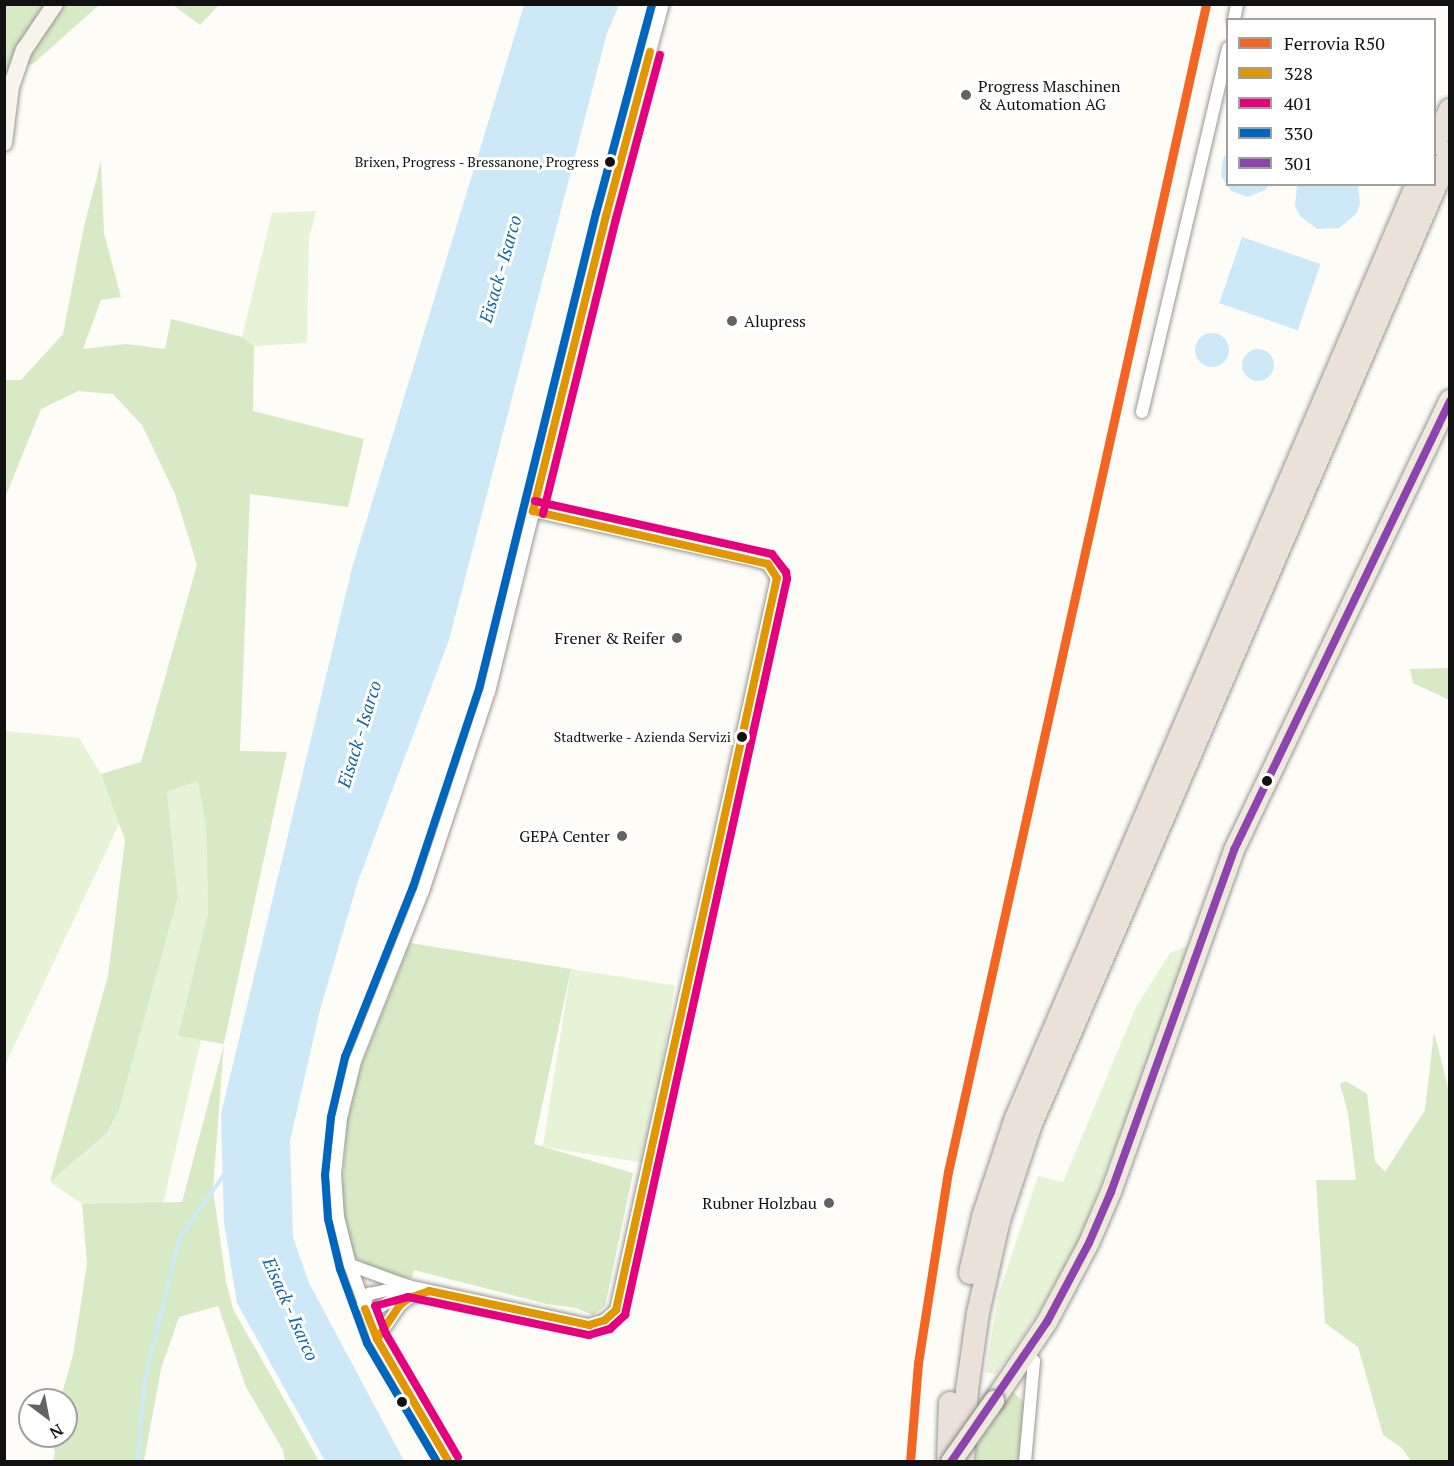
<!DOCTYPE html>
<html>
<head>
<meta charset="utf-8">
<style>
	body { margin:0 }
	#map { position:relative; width:1454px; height:1466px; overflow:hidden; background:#fdfcf7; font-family:"PT Serif",serif }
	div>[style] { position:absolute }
	.green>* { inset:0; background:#e7f3d7; transform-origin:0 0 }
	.forest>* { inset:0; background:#d8eac5 }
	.water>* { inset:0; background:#cde8f7; transform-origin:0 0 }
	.round { border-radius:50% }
	.stream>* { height:4px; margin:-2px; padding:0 2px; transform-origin:2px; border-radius:2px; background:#cde8f7 }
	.roads { filter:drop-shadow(0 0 2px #979795) drop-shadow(0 0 2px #979795) }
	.street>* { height:12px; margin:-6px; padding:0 6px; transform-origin:6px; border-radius:6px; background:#fffffe }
	.secondary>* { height:16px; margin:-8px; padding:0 8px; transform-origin:8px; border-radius:8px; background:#f6f4eb }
	.primary>* { height:20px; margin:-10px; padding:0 10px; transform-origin:10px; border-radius:10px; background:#ede9dc }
	.highway>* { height:22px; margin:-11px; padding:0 11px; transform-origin:11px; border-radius:11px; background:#eae1d8 }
	.bridges { filter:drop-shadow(0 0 2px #858482) drop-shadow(0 0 2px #858482) }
	.primary-bridge>* { height:20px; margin:-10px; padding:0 10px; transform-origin:10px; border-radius:10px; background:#ede9dc }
	.bus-1>* { height:8px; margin:-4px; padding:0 4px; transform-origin:4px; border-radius:4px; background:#e09702 }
	.bus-2>* { height:8px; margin:-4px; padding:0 4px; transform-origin:4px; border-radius:4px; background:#e5007d }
	.bus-3>* { height:8px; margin:-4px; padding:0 4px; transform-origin:4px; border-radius:4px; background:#0065bd }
	.bus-4>* { height:8px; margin:-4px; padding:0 4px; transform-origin:4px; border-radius:4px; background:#8e44ad }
	.rail-1>* { height:9px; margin:-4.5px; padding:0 4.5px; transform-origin:4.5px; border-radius:4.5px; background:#f26522 }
	.dots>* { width:16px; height:16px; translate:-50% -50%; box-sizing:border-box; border:3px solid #fff; border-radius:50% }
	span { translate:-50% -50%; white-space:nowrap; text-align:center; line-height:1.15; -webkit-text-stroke:6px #fff; paint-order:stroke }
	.bus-label { font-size:14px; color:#111 }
	.right { translate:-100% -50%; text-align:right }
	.poi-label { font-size:16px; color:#111 }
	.left { translate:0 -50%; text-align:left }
	.water-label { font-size:18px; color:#1768a6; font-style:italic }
	.frame { position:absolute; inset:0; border:6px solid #111; pointer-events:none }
	.legend { position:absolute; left:1226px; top:18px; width:210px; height:168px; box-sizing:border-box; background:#fff; border:2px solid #a0a0a0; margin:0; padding:8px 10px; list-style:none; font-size:18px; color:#111 }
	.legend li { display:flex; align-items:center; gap:12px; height:30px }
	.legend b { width:30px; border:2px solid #a0a0a0 }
	.north { position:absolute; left:18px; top:1388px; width:60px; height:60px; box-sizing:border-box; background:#fff; border:2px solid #a0a0a0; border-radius:50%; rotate:148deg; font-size:16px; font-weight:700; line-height:24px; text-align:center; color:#111 }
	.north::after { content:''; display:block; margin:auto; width:21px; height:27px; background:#646362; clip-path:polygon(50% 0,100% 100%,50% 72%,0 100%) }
</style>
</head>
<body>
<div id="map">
	<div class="green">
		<i style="clip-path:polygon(316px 211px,309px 238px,307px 343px,254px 346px,242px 337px,272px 213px)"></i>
		<i style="clip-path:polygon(5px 731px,79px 738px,101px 774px,120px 822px,5px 1065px)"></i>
		<i style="clip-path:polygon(198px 781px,206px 828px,208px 912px,178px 1036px,201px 1040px,163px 1204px,82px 1204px,50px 1182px,107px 1133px,119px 1110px,178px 897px,167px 792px)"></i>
		<i style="clip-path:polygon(1187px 946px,1179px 978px,1079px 1241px,1039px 1312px,996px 1374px,985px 1372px,999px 1293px,1038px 1176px,1063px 1182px,1136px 1007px,1170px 953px)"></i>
		<i style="left:571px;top:969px;width:105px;height:180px;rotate:9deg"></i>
	</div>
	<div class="forest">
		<i style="clip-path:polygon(5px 5px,99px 5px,34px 63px,5px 74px)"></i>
		<i style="clip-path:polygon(173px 5px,219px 5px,200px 25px)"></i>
		<i style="clip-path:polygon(101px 161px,104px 233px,121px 297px,101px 300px,83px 349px,126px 344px,165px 349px,171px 319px,242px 337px,254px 346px,253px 411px,364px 439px,348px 507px,250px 494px,240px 751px,287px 752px,224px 1043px,213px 1189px,226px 1281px,233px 1309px,319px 1461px,285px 1461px,283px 1450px,246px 1387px,218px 1306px,179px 1317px,161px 1369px,144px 1461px,53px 1461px,55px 1452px,49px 1436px,66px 1436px,66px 1400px,60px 1400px,73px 1355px,87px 1264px,82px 1204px,182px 1202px,224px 1044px,178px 1036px,208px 912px,206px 828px,198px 781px,167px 792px,178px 897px,119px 1110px,107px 1133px,50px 1182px,108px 976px,125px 840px,101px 774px,141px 762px,197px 565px,175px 494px,142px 425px,113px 394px,78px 391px,41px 409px,5px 498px,5px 380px,21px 380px,63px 334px,84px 226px)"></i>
		<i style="clip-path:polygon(1449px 668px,1449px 700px,1413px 683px,1410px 669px)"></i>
		<i style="clip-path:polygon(410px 943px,571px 969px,534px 1144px,633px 1173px,605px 1306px,593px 1315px,576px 1308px,547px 1304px,414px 1270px,412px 1278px,385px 1276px,354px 1257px,345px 1229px,342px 1195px,347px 1122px,361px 1066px)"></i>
		<i style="clip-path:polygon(1434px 1032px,1450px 1095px,1449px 1461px,1411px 1461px,1402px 1448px,1383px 1435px,1358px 1347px,1325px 1323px,1316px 1180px,1356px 1180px,1348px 1113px,1340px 1084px,1346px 1081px,1367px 1094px,1375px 1161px,1385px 1172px,1425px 1110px)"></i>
		<i style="clip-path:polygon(1013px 1392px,1028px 1406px,1021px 1461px,977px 1461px,976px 1448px)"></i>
	</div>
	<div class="water">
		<i style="clip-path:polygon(524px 5px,619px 5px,607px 33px,449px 640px,358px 881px,320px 1010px,290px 1141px,293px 1237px,309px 1283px,404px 1461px,325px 1461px,237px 1303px,224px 1223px,221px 1114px,352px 568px)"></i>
		<i style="clip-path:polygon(1227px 152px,1228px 184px,1269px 185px,1265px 190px,1248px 197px,1231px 191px,1221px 176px,1223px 159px)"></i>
		<i style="clip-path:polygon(1297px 185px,1358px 185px,1360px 204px,1356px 214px,1339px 228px,1317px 229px,1300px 216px,1295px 206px)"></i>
		<i style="left:1242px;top:237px;width:83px;height:70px;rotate:19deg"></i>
		<i class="round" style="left:1195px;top:333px;width:34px;height:34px"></i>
		<i class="round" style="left:1242px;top:349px;width:32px;height:32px"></i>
	</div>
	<div class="stream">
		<i style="left:137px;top:1462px;width:83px;rotate:-84.5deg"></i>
		<i style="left:145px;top:1379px;width:146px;rotate:-76.2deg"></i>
		<i style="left:180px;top:1237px;width:80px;rotate:-54.7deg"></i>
	</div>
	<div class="roads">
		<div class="street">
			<i style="left:1234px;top:20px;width:16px;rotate:-79deg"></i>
			<i style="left:1142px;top:412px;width:374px;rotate:-76.7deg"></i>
			<i style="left:350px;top:1265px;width:62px;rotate:19.9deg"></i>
			<i style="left:363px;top:1305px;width:13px;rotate:-61deg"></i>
			<i style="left:369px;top:1294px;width:40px;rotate:-12deg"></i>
			<i style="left:408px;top:1286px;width:185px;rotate:12.2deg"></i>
			<i style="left:589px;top:1325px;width:17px;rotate:-17deg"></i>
			<i style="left:605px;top:1320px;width:15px;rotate:-42deg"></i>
			<i style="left:616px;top:1310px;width:749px;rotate:-77.6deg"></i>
			<i style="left:777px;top:578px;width:17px;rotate:-123deg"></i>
			<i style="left:768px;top:564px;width:24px;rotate:-165deg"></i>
			<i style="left:745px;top:558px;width:217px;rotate:-167.5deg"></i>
			<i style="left:363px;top:1305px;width:12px;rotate:24deg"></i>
			<i style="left:374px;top:1310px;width:24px;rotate:-28deg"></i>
			<i style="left:395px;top:1299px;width:11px;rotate:-5deg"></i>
			<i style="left:377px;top:1339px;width:40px;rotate:-56deg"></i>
			<i style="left:399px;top:1306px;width:13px;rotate:-39deg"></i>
			<i style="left:409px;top:1298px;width:21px;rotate:-17deg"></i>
			<i style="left:449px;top:1462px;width:143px;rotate:-120.3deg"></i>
			<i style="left:377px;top:1339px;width:79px;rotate:-110deg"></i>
			<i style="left:350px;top:1265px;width:49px;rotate:-104deg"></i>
			<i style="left:338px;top:1217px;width:43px;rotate:-94deg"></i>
			<i style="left:335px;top:1174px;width:56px;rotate:-83.9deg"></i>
			<i style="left:341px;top:1118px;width:59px;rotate:-76.2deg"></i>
			<i style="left:355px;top:1061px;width:183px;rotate:-68.2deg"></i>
			<i style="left:423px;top:891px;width:210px;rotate:-71.7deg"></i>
			<i style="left:489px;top:692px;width:490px;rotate:-76.2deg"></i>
			<i style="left:606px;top:216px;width:220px;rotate:-75deg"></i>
			<i style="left:1025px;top:1462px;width:101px;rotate:-84.9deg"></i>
			<i style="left:1034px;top:1361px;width:11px;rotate:-146deg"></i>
		</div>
		<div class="secondary">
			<i style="left:4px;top:143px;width:56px;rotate:-82.9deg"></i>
			<i style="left:11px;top:87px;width:39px;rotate:-71deg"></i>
			<i style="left:24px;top:50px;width:55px;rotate:-56deg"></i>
		</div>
		<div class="primary">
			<i style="left:994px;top:1401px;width:95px;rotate:-56.1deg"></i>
			<i style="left:1047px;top:1322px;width:89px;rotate:-62deg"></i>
			<i style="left:1089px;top:1243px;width:56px;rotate:-66.7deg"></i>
			<i style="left:1111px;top:1192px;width:363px;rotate:-70.2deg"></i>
			<i style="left:1234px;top:850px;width:499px;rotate:-64.4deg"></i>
		</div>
		<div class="highway">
			<i style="left:1434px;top:144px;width:38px;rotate:-65deg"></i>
			<i style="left:970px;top:1273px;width:57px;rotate:-76.9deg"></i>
			<i style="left:983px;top:1217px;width:104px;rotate:-71.6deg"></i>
			<i style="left:1016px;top:1118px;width:1016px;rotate:-66.76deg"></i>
			<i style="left:948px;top:1462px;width:59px;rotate:-88.1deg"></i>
			<i style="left:963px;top:1462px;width:72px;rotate:-86.8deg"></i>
			<i style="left:967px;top:1390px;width:78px;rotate:-81.9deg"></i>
			<i style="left:978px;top:1313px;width:95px;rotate:-77.3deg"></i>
			<i style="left:999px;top:1220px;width:101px;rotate:-71.6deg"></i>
			<i style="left:1031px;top:1124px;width:1058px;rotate:-66.68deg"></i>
		</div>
	</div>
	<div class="bridges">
		<div class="primary-bridge">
			<i style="left:951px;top:1462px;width:75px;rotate:-54.8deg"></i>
		</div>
	</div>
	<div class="bus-1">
		<i style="left:533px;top:511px;width:304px;rotate:-76.1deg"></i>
		<i style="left:606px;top:216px;width:170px;rotate:-75deg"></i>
		<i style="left:365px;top:1309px;width:32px;rotate:68deg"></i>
		<i style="left:377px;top:1339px;width:143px;rotate:59.7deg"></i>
		<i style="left:377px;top:1339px;width:40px;rotate:-56deg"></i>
		<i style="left:399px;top:1306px;width:13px;rotate:-39deg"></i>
		<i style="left:409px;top:1298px;width:21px;rotate:-19deg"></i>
		<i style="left:429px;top:1291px;width:164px;rotate:12deg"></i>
		<i style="left:589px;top:1325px;width:17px;rotate:-17deg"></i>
		<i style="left:605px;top:1320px;width:15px;rotate:-42deg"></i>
		<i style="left:616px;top:1310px;width:749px;rotate:-77.6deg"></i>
		<i style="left:777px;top:578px;width:17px;rotate:-123deg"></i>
		<i style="left:768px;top:564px;width:241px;rotate:-167.3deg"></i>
	</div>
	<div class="bus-2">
		<i style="left:543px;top:514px;width:304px;rotate:-76.1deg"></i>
		<i style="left:616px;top:219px;width:170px;rotate:-75deg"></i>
		<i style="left:458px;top:1457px;width:143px;rotate:-120.3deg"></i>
		<i style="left:386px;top:1334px;width:30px;rotate:-111deg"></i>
		<i style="left:375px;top:1306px;width:34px;rotate:-15deg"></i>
		<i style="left:408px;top:1297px;width:185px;rotate:11.9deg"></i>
		<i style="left:589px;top:1335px;width:22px;rotate:-16deg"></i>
		<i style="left:610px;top:1329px;width:21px;rotate:-43deg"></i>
		<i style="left:625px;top:1315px;width:754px;rotate:-77.59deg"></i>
		<i style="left:787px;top:579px;width:7px;rotate:-98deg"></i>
		<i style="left:786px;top:572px;width:23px;rotate:-128deg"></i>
		<i style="left:772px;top:554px;width:243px;rotate:-167.4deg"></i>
	</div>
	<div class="bus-3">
		<i style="left:437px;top:1462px;width:138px;rotate:-120.5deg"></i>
		<i style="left:367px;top:1343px;width:79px;rotate:-110deg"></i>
		<i style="left:340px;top:1269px;width:51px;rotate:-103.5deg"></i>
		<i style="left:328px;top:1219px;width:44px;rotate:-93.9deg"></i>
		<i style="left:325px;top:1175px;width:58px;rotate:-84.1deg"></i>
		<i style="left:331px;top:1117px;width:62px;rotate:-76.9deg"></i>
		<i style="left:345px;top:1057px;width:183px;rotate:-68.2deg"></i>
		<i style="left:413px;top:887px;width:209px;rotate:-71.6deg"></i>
		<i style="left:479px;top:689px;width:490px;rotate:-76.2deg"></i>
		<i style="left:596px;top:213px;width:216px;rotate:-75deg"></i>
	</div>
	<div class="bus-4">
		<i style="left:951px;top:1462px;width:170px;rotate:-55.6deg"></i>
		<i style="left:1047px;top:1322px;width:89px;rotate:-62deg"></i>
		<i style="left:1089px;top:1243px;width:56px;rotate:-66.7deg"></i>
		<i style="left:1111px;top:1192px;width:363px;rotate:-70.2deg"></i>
		<i style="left:1234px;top:850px;width:498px;rotate:-64.3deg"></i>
	</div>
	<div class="rail-1">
		<i style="left:910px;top:1462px;width:99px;rotate:-85.4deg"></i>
		<i style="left:918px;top:1363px;width:193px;rotate:-81.1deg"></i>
		<i style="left:948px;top:1172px;width:1196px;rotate:-77.54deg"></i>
	</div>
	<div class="dots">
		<i style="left:966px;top:95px;background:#646362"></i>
		<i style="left:610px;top:162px;background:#111"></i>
		<i style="left:732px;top:321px;background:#646362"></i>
		<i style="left:677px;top:638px;background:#646362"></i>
		<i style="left:742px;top:737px;background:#111"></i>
		<i style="left:1267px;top:781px;background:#111"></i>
		<i style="left:622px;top:836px;background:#646362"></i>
		<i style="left:829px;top:1203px;background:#646362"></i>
		<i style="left:402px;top:1402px;background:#111"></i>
	</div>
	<div class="bus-label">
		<span class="right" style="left:599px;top:162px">Brixen, Progress - Bressanone, Progress</span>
		<span class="right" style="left:731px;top:737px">Stadtwerke - Azienda Servizi</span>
	</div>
	<div class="poi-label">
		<span class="left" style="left:978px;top:95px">Progress Maschinen<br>&amp; Automation AG</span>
		<span class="left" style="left:744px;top:321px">Alupress</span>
		<span class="right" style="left:665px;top:638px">Frener &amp; Reifer</span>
		<span class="right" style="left:610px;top:836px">GEPA Center</span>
		<span class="right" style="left:817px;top:1203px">Rubner Holzbau</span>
	</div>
	<div class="water-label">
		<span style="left:500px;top:269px;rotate:-74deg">Eisack - Isarco</span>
		<span style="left:359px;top:734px;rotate:-73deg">Eisack - Isarco</span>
		<span style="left:291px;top:1309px;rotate:66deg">Eisack - Isarco</span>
	</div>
	<div class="frame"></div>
	<ul class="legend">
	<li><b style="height:8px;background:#f26522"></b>Ferrovia R50</li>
	<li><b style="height:8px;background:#e09702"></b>328</li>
	<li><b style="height:8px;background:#e5007d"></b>401</li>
	<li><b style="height:8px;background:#0065bd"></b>330</li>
	<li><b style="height:8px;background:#8e44ad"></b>301</li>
	</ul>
	<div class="north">N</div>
</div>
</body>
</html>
